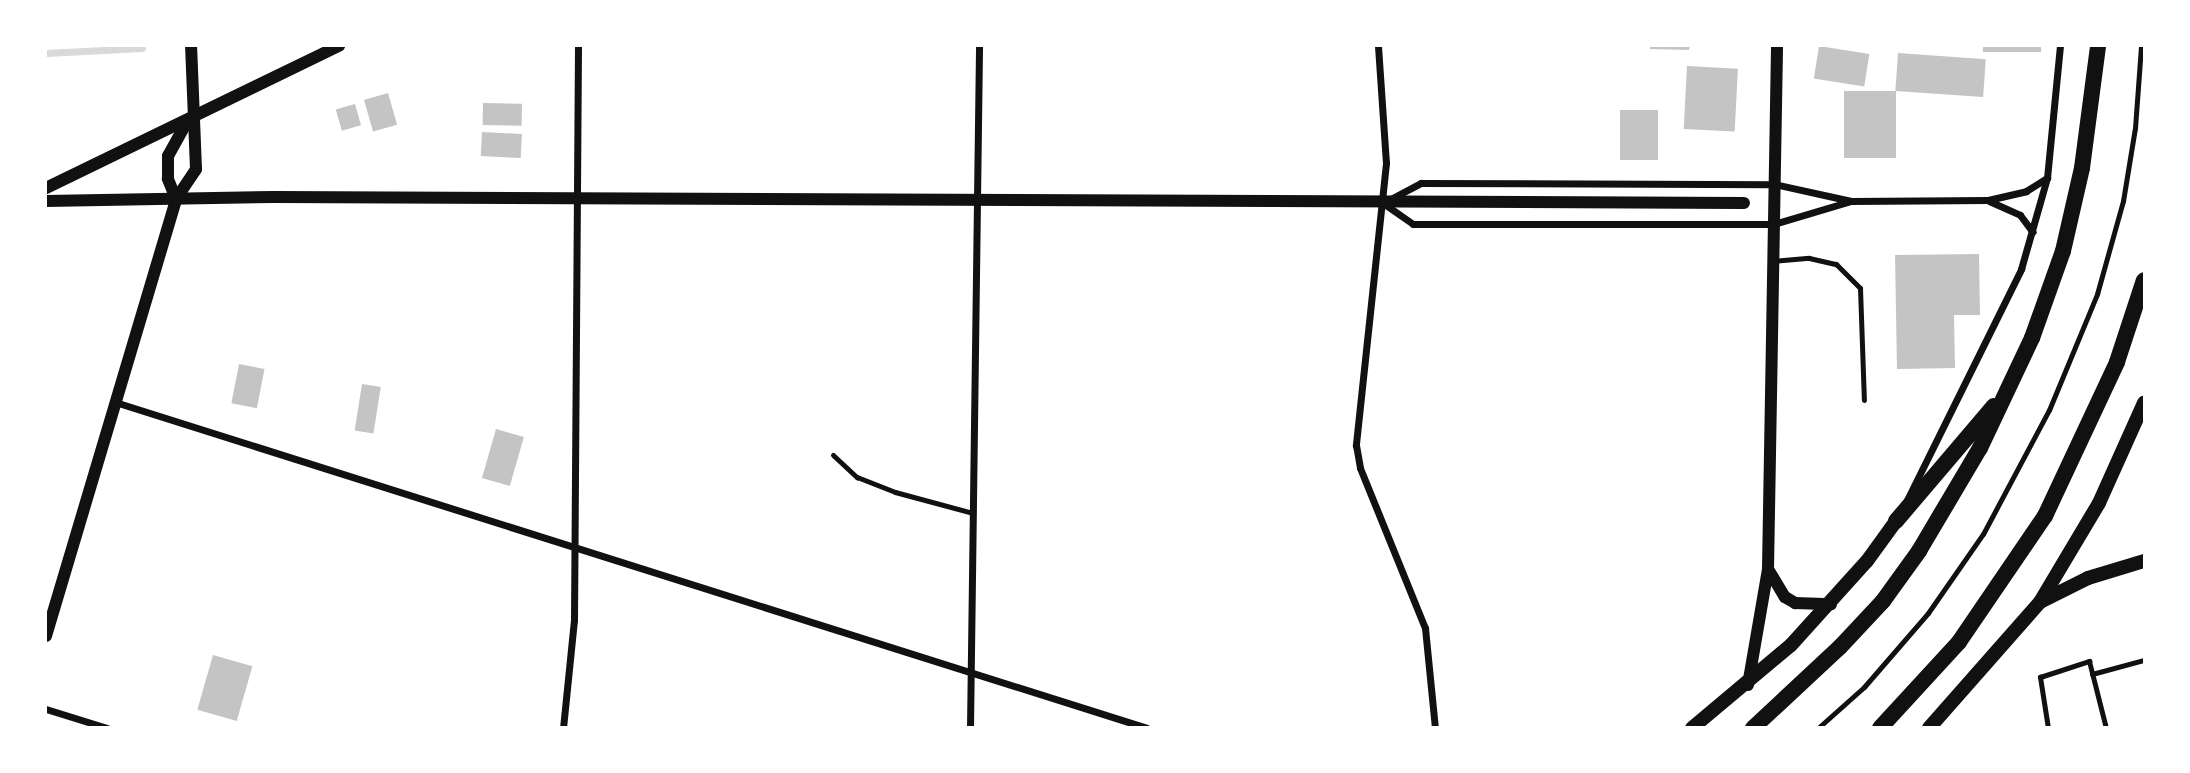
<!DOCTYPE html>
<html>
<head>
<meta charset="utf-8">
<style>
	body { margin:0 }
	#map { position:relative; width:2190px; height:773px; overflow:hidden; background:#fff; font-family:"Public Sans",sans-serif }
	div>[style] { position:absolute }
	.stream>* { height:7px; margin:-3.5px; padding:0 3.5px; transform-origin:3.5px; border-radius:3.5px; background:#d9d9d9 }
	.building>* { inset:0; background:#c4c4c4; transform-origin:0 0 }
	.service>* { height:5px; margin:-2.5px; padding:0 2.5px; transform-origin:2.5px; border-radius:2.5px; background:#111 }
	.minor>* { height:7px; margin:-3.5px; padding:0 3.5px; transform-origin:3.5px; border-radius:3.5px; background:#111 }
	.tertiary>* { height:12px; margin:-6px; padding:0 6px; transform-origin:6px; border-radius:6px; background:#111 }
	.secondary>* { height:14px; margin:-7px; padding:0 7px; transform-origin:7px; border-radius:7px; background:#111 }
	.trunk>* { height:16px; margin:-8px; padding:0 8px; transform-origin:8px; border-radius:8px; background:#111 }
	span { translate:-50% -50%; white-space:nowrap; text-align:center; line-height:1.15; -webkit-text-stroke:5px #fff; paint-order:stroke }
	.frame { position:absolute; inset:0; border:47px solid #fff; pointer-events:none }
</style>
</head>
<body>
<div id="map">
	<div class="stream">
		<i style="left:46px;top:53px;width:96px;rotate:-3deg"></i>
	</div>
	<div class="building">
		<i style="clip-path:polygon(1650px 46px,1690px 46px,1689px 50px,1650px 49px)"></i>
		<i style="left:1819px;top:46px;width:51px;height:33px;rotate:9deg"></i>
		<i style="left:1983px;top:46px;width:58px;height:6px"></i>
		<i style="left:1898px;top:53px;width:88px;height:38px;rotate:4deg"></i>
		<i style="left:1687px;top:66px;width:51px;height:63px;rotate:3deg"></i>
		<i style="left:1844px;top:91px;width:52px;height:67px"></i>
		<i style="left:388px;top:93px;width:33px;height:25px;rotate:74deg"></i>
		<i style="left:483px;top:103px;width:39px;height:22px;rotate:1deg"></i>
		<i style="left:355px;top:104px;width:22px;height:20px;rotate:74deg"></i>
		<i style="left:1620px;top:110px;width:38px;height:50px"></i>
		<i style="left:482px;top:132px;width:40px;height:24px;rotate:3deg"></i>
		<i style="clip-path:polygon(1979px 254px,1980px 315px,1954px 315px,1955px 368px,1897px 369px,1895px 255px)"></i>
		<i style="left:239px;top:364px;width:26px;height:40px;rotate:11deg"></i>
		<i style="left:362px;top:384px;width:19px;height:47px;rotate:9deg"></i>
		<i style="left:496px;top:429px;width:29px;height:51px;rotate:16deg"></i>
		<i style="left:213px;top:655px;width:41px;height:57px;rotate:16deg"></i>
	</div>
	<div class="service">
		<i style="left:1773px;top:261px;width:36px;rotate:-5deg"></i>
		<i style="left:1809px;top:258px;width:28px;rotate:13deg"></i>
		<i style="left:1836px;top:264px;width:34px;rotate:45deg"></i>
		<i style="left:1860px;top:288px;width:112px;rotate:88deg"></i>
		<i style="left:833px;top:455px;width:33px;rotate:43deg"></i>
		<i style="left:857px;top:477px;width:41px;rotate:21.5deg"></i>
		<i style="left:895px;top:492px;width:81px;rotate:15.1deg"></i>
		<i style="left:2092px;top:674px;width:54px;rotate:-15.1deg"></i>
		<i style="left:1818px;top:728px;width:62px;rotate:-41.7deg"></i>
		<i style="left:1864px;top:687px;width:98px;rotate:-49.1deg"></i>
		<i style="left:1928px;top:613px;width:96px;rotate:-55.2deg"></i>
		<i style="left:1983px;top:534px;width:140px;rotate:-62deg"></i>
		<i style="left:2049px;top:410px;width:126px;rotate:-67.5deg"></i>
		<i style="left:2097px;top:294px;width:97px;rotate:-74.4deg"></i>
		<i style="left:2123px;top:201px;width:74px;rotate:-80.7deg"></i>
		<i style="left:2135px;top:128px;width:82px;rotate:-85.8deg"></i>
		<i style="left:2048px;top:728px;width:52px;rotate:-98.9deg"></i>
		<i style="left:2040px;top:677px;width:52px;rotate:-18.1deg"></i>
		<i style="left:2089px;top:661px;width:69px;rotate:75.8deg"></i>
	</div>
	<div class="minor">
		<i style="left:1378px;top:46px;width:117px;rotate:86.1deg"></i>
		<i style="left:1386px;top:163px;width:284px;rotate:96.1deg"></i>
		<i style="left:1356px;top:445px;width:23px;rotate:80deg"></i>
		<i style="left:1360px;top:468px;width:173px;rotate:67.9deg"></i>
		<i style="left:1425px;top:628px;width:100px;rotate:84.3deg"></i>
		<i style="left:1851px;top:201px;width:80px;rotate:163.4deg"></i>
		<i style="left:1774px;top:224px;width:361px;rotate:180deg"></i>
		<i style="left:1413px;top:224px;width:37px;rotate:-145deg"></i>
		<i style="left:1383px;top:203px;width:43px;rotate:-27.8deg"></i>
		<i style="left:1421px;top:183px;width:353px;rotate:0.2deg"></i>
		<i style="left:1774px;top:184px;width:79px;rotate:12.4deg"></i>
		<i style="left:1851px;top:201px;width:137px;rotate:-0.4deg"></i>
		<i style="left:1988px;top:200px;width:39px;rotate:-13deg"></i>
		<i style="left:2026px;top:191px;width:25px;rotate:-32deg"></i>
		<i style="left:1989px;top:201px;width:34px;rotate:24deg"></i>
		<i style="left:2020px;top:215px;width:21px;rotate:53deg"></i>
		<i style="left:115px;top:402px;width:1082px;rotate:17.53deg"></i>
		<i style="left:1907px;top:500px;width:258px;rotate:-63.7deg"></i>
		<i style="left:2021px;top:269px;width:95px;rotate:-74.1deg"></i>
		<i style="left:2047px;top:178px;width:133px;rotate:-84.4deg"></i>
		<i style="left:46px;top:709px;width:64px;rotate:17.3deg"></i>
		<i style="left:563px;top:728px;width:109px;rotate:-84.2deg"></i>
		<i style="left:574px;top:620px;width:574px;rotate:-89.6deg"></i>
		<i style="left:970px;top:728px;width:682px;rotate:-89.24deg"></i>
	</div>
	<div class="tertiary">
		<i style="left:46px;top:188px;width:326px;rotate:-25.9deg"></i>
		<i style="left:176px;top:199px;width:22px;rotate:-112deg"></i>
		<i style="left:168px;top:179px;width:23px;rotate:-90deg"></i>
		<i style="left:168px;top:156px;width:38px;rotate:-61deg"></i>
		<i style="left:46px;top:201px;width:228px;rotate:-1deg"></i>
		<i style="left:274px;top:197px;width:1470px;rotate:0.23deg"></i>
		<i style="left:1768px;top:569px;width:33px;rotate:59deg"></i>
		<i style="left:1785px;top:597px;width:12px;rotate:31deg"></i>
		<i style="left:1795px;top:603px;width:36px;rotate:2deg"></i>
		<i style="left:46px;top:636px;width:456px;rotate:-73.4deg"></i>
		<i style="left:176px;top:199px;width:36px;rotate:-56deg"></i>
		<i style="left:196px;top:169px;width:123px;rotate:-92.3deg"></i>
		<i style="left:1748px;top:685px;width:118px;rotate:-80.2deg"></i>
		<i style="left:1768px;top:569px;width:523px;rotate:-89.01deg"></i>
	</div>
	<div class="secondary">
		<i style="left:2042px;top:601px;width:51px;rotate:-26.6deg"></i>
		<i style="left:2088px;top:578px;width:59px;rotate:-16.9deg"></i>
		<i style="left:1692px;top:728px;width:129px;rotate:-40deg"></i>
		<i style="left:1791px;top:645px;width:113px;rotate:-47.9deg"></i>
		<i style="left:1867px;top:561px;width:49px;rotate:-54.1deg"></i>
		<i style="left:1929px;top:728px;width:168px;rotate:-48.6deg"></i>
		<i style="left:2040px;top:602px;width:115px;rotate:-59.2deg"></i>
		<i style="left:2099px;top:503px;width:110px;rotate:-65.8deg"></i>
	</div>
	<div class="trunk">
		<i style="left:1896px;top:521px;width:151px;rotate:-49.6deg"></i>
		<i style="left:1753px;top:728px;width:119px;rotate:-43deg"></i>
		<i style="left:1840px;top:647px;width:63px;rotate:-46.9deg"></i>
		<i style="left:1883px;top:601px;width:62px;rotate:-54.2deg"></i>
		<i style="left:1919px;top:551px;width:120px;rotate:-59.4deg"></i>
		<i style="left:1980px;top:448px;width:122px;rotate:-64.7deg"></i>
		<i style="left:2032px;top:338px;width:92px;rotate:-70.4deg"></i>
		<i style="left:2063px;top:251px;width:85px;rotate:-77.1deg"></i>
		<i style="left:2082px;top:168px;width:123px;rotate:-82.5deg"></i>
		<i style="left:1880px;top:728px;width:117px;rotate:-47.4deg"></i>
		<i style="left:1959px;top:642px;width:153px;rotate:-55.7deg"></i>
		<i style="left:2045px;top:516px;width:170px;rotate:-64.9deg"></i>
		<i style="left:2117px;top:362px;width:86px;rotate:-71.8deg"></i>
	</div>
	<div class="frame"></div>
</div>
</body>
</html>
